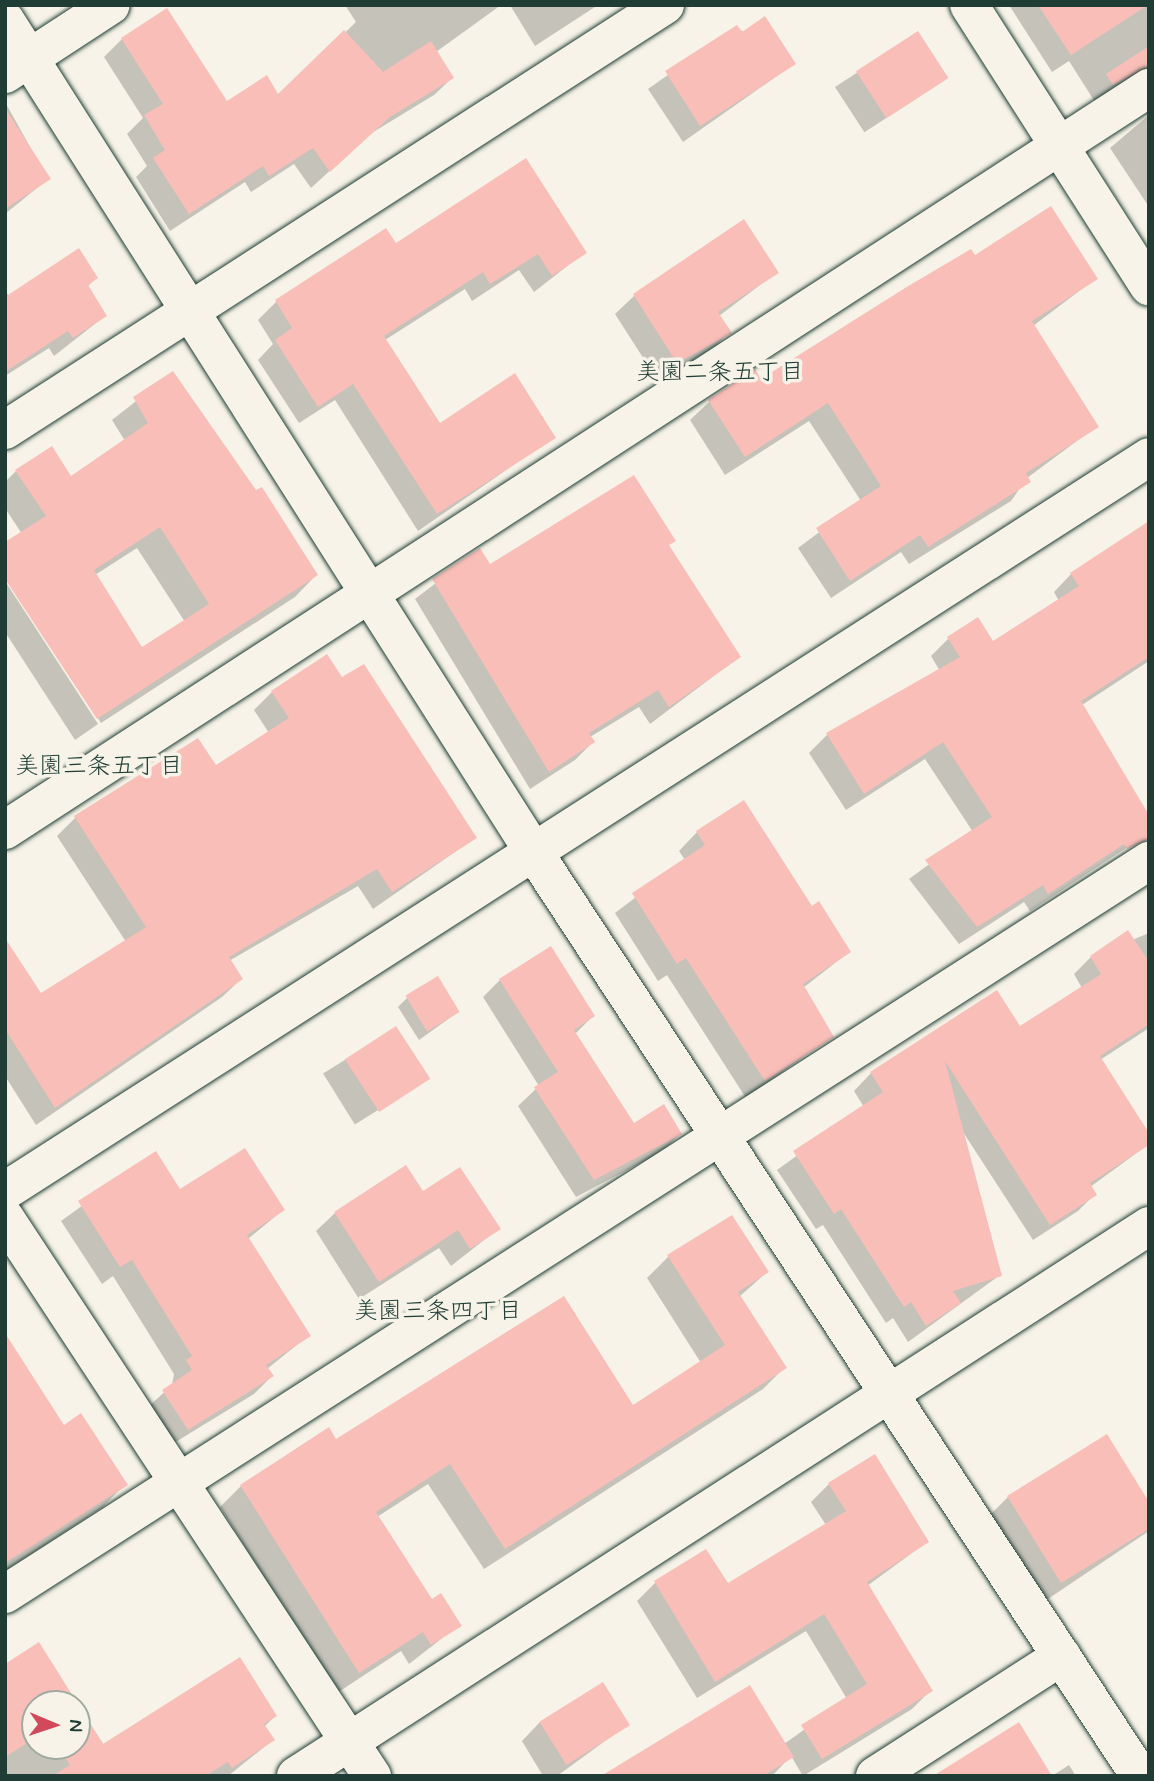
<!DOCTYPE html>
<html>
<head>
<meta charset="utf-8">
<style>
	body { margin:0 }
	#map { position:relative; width:1154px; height:1781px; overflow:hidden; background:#f7f3e8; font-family:Mynerve,"Klee One",sans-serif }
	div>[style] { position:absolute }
	.shadow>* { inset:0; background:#0003; transform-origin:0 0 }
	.building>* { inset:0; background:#fabeb9; transform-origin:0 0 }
	.roads { filter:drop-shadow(0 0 2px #1f3d34) drop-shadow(0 0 2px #1f3d34) }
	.minor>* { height:38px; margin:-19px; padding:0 19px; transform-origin:19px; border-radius:19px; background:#f7f3e8 }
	span { translate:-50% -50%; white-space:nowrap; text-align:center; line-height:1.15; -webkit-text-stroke:7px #f7f3e8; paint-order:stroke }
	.neighbourhood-label { font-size:24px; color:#1f3d34 }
	.frame { position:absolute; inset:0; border:7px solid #1f3d34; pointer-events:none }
	.north { position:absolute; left:21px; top:1690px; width:70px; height:70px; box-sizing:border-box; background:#f7f3e8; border:2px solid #a1aaa0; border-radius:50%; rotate:92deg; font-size:19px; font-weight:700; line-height:28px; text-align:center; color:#1f3d34 }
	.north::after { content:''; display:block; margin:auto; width:24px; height:32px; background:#d1495b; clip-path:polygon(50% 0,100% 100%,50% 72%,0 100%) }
</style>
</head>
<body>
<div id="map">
	<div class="shadow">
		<i style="clip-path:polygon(345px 5px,501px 5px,436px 52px,452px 78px,434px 95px,370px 134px,311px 188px,294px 164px,251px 192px,245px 182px,170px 231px,136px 177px,147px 166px,127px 134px,143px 118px,104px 57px,122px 39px,227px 103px,278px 97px,356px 22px)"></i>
		<i style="clip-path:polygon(510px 5px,598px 5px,535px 46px)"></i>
		<i style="clip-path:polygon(1009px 5px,1149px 5px,1149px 93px,1095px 102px,1069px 61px,1052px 72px)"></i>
		<i style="clip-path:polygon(736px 27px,794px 64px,683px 142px,648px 89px)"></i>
		<i style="left:918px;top:33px;width:54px;height:99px;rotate:57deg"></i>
		<i style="clip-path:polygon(5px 102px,48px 179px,5px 214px)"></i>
		<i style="clip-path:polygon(1149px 115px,1149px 207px,1110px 148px)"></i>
		<i style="clip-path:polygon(395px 245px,584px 253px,534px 292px,519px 270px,472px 301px,465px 289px,385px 340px,439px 425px,554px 437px,418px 531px,335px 400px,299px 423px,258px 360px,273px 344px,258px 320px,276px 302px)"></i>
		<i style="clip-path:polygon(975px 257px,1095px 279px,1033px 326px,1097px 426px,1027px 478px,1011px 501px,909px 564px,901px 552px,831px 598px,798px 548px,861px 501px,809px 421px,725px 475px,690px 420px,709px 402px,761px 382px)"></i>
		<i style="clip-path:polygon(776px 273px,719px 316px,729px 332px,711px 351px,658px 381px,615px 314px,634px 296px)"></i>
		<i style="clip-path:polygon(96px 278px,87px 287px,105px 316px,54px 356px,49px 348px,5px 376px,5px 291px,9px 296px)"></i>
		<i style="clip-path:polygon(evenodd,172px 373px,316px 575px,295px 597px,101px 723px,5px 575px,22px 534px,5px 508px,5px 482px,16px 471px,70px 478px,125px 441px,112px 420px,172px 373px,137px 548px,185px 622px,142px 649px,95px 575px,137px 548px)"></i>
		<i style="clip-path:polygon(1149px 524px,1149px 661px,1082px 705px,1149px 833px,1030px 911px,1024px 902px,959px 944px,909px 879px,973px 832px,925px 759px,846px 810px,809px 753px,827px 735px,940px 671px,931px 656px,949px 638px,992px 644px,1059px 601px,1054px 592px,1071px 574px)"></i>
		<i style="clip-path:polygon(479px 550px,490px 567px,739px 657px,650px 724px,639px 707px,590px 737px,593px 742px,575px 760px,530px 789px,415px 599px)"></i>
		<i style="clip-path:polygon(5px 581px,98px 724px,75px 740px,5px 632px)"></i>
		<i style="clip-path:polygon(342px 680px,475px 838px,373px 909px,358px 886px,229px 961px,241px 979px,222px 997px,36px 1125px,5px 1076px,5px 941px,41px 996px,126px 942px,57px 836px,75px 818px,215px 767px,269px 733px,254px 710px,272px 692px)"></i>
		<i style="clip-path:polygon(697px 832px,811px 908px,849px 952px,803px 988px,832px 1036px,746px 1098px,667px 975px,658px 981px,615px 913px,685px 860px,679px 851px)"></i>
		<i style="clip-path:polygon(1149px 933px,1149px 1028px,1100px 1060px,1149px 1144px,1090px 1187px,1095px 1194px,1078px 1211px,1033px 1240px,963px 1132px,1000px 1275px,908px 1342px,893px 1318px,886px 1323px,823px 1225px,816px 1229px,777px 1170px,864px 1107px,854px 1091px,871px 1073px,1019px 1028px,1082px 988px,1074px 974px,1091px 957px)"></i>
		<i style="clip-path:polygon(500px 980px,593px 1016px,575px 1034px,634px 1125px,680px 1134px,663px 1151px,576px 1197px,518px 1106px,539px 1086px,483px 997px)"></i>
		<i style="clip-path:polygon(407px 998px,458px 1012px,419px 1040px,398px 1007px)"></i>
		<i style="left:396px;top:1028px;width:60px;height:86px;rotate:58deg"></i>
		<i style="clip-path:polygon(155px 1153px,180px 1192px,283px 1210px,248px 1239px,309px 1335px,267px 1369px,272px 1376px,254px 1394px,169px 1446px,146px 1409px,172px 1385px,174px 1374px,113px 1276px,102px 1284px,61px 1221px)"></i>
		<i style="clip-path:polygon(422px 1194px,498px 1229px,451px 1266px,439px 1248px,359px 1299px,316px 1231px,335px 1213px)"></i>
		<i style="clip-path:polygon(668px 1257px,767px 1272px,739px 1297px,784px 1368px,763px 1389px,484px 1569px,428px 1484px,377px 1517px,431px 1602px,459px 1625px,409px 1664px,401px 1651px,337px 1693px,220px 1507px,241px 1486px,336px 1441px,633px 1407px,701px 1363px,647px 1278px)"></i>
		<i style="clip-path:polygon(5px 1336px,64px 1427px,125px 1484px,103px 1507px,5px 1571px)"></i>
		<i style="clip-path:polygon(829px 1484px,927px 1542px,867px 1586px,930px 1691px,912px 1709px,803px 1776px,791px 1756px,772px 1776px,618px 1776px,784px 1744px,847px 1699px,806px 1631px,697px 1698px,637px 1601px,655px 1583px,727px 1586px,826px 1525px,811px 1502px)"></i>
		<i style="clip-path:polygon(1008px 1497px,1149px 1505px,1149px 1531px,1033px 1609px,981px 1524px)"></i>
		<i style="clip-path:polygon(evenodd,38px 1644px,104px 1745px,275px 1716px,264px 1727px,273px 1740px,228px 1776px,5px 1776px,5px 1667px,38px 1644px,35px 1704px,77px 1704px,77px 1746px,35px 1746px,35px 1704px)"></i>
		<i style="clip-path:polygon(540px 1722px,627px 1725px,557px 1776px,543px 1776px,522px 1741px)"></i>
		<i style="clip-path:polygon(1069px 1765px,1076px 1776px,1052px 1776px)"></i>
	</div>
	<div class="building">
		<i style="clip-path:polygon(1038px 5px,1148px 5px,1071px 55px)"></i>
		<i style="clip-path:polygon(167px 8px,227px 101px,267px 75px,278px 94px,344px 30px,383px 72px,431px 41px,454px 78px,390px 117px,330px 172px,313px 148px,269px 176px,263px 166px,189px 214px,153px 158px,165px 150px,144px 115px,163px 104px,121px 38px)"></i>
		<i style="clip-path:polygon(765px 16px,796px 64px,700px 126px,665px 71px,737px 25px,742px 32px)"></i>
		<i style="left:918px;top:31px;width:56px;height:74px;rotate:57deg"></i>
		<i style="clip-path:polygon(1149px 46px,1149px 66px,1113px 85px,1106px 74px)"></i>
		<i style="clip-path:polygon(5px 108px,51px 179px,5px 209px)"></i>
		<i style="clip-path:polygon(526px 158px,587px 253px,552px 276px,538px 254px,490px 284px,483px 272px,384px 336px,440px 423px,515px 373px,556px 438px,437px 514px,353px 384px,318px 407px,275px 340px,292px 328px,275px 300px,386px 228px,396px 243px)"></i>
		<i style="clip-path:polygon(1051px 206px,1098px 279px,1032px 321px,1099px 427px,1026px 473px,1031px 482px,928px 547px,920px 535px,850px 581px,816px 528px,881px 486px,828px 403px,745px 457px,708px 400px,755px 369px,761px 379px,905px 288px,971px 249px,975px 255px)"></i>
		<i style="clip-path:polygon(744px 219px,779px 273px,718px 312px,732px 333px,677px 363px,633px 294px)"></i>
		<i style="clip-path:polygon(79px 248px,98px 278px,88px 285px,107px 316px,73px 338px,68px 331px,5px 372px,5px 297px)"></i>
		<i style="clip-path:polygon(evenodd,173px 371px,256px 490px,262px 487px,318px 575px,97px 719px,5px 579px,5px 542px,46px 516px,15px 470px,52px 446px,71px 476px,148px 423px,133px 397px,173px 371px,160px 527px,209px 604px,142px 647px,94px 570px,160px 527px)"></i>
		<i style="clip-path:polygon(634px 475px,676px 541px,669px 545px,741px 657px,669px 707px,658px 690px,589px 733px,595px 742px,549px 772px,432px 579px,480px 548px,490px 564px)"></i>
		<i style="clip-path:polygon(1149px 521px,1149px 657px,1081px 701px,1149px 815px,1149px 839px,1127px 849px,1124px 844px,1048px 894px,1043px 885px,977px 927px,925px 860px,992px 817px,943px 742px,864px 794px,826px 733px,960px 657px,947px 637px,978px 617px,993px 641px,1079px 586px,1070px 573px)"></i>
		<i style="clip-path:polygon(327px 654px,342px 677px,364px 664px,477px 838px,392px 892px,377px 869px,229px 957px,243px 979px,55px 1108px,5px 1029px,5px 938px,41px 993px,146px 927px,74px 816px,198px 738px,216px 765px,289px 718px,271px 691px)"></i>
		<i style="clip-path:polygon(744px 800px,812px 906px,819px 901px,851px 952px,803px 984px,834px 1037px,765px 1081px,686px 958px,677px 964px,632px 893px,705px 845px,696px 831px)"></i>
		<i style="clip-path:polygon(1128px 930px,1149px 962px,1149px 1024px,1100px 1056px,1149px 1133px,1149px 1145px,1090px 1183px,1097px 1195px,1050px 1225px,945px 1061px,1002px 1276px,953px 1291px,961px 1303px,926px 1326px,911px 1302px,904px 1307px,841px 1209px,834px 1214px,793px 1151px,883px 1092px,870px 1072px,997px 990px,1020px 1026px,1101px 974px,1090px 956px)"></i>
		<i style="clip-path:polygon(551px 946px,595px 1016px,574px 1030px,634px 1123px,664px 1104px,682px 1134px,594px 1180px,534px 1087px,558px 1072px,499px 979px)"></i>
		<i style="left:438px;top:976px;width:42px;height:38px;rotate:59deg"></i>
		<i style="left:396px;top:1026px;width:63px;height:61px;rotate:57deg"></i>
		<i style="clip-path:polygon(245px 1148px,285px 1210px,247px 1235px,311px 1336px,266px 1365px,274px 1376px,188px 1430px,162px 1390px,192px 1370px,186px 1360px,192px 1356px,132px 1260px,120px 1267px,78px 1201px,156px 1151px,180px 1189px)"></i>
		<i style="clip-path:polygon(406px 1165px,423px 1191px,460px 1167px,501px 1229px,470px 1249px,458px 1230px,379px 1282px,334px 1212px)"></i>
		<i style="clip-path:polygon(732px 1215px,769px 1272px,738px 1292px,787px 1368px,505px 1549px,450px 1464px,376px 1512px,432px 1599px,441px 1593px,462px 1626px,431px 1645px,423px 1632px,359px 1673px,240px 1485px,329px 1427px,336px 1439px,564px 1296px,633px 1405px,725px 1345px,667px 1255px)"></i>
		<i style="clip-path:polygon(5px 1333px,64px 1425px,81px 1413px,128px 1485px,5px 1563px)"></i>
		<i style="clip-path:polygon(1107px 1434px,1149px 1502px,1149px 1529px,1061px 1583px,1007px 1496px)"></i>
		<i style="clip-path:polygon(875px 1454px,929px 1542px,867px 1582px,933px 1691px,822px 1759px,801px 1725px,867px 1684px,824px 1614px,715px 1682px,654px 1581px,706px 1549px,728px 1583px,846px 1511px,828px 1483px)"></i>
		<i style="clip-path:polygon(39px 1642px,103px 1744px,240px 1657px,277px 1716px,264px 1724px,275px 1740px,232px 1768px,228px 1762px,205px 1776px,52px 1776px,70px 1765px,58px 1746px,77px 1746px,77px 1704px,35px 1704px,35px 1738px,5px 1757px,5px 1664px)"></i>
		<i style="left:603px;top:1682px;width:51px;height:75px;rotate:58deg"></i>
		<i style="clip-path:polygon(750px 1685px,794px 1757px,763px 1776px,601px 1776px)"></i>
		<i style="clip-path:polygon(1019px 1722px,1052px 1776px,933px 1776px)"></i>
	</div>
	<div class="roads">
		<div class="minor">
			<i style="left:969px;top:5px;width:334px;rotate:57.4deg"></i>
			<i style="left:5px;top:20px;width:981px;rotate:57.57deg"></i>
			<i style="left:531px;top:848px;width:1110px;rotate:56.73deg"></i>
			<i style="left:5px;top:74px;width:126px;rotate:-33.1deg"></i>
			<i style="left:5px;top:430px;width:785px;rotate:-32.78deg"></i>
			<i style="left:5px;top:830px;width:1364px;rotate:-32.97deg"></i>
			<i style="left:5px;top:1191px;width:1359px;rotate:-32.68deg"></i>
			<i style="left:5px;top:1218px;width:668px;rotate:56.67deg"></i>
			<i style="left:5px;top:1594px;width:1359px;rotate:-32.65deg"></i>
			<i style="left:296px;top:1776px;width:1015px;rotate:-32.81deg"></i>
			<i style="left:875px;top:1776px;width:222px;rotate:-32.7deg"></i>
		</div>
	</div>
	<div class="neighbourhood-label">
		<span style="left:720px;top:373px">美園二条五丁目</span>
		<span style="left:99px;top:767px">美園三条五丁目</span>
		<span style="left:438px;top:1312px">美園三条四丁目</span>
	</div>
	<div class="frame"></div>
	<div class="north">N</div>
</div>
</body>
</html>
